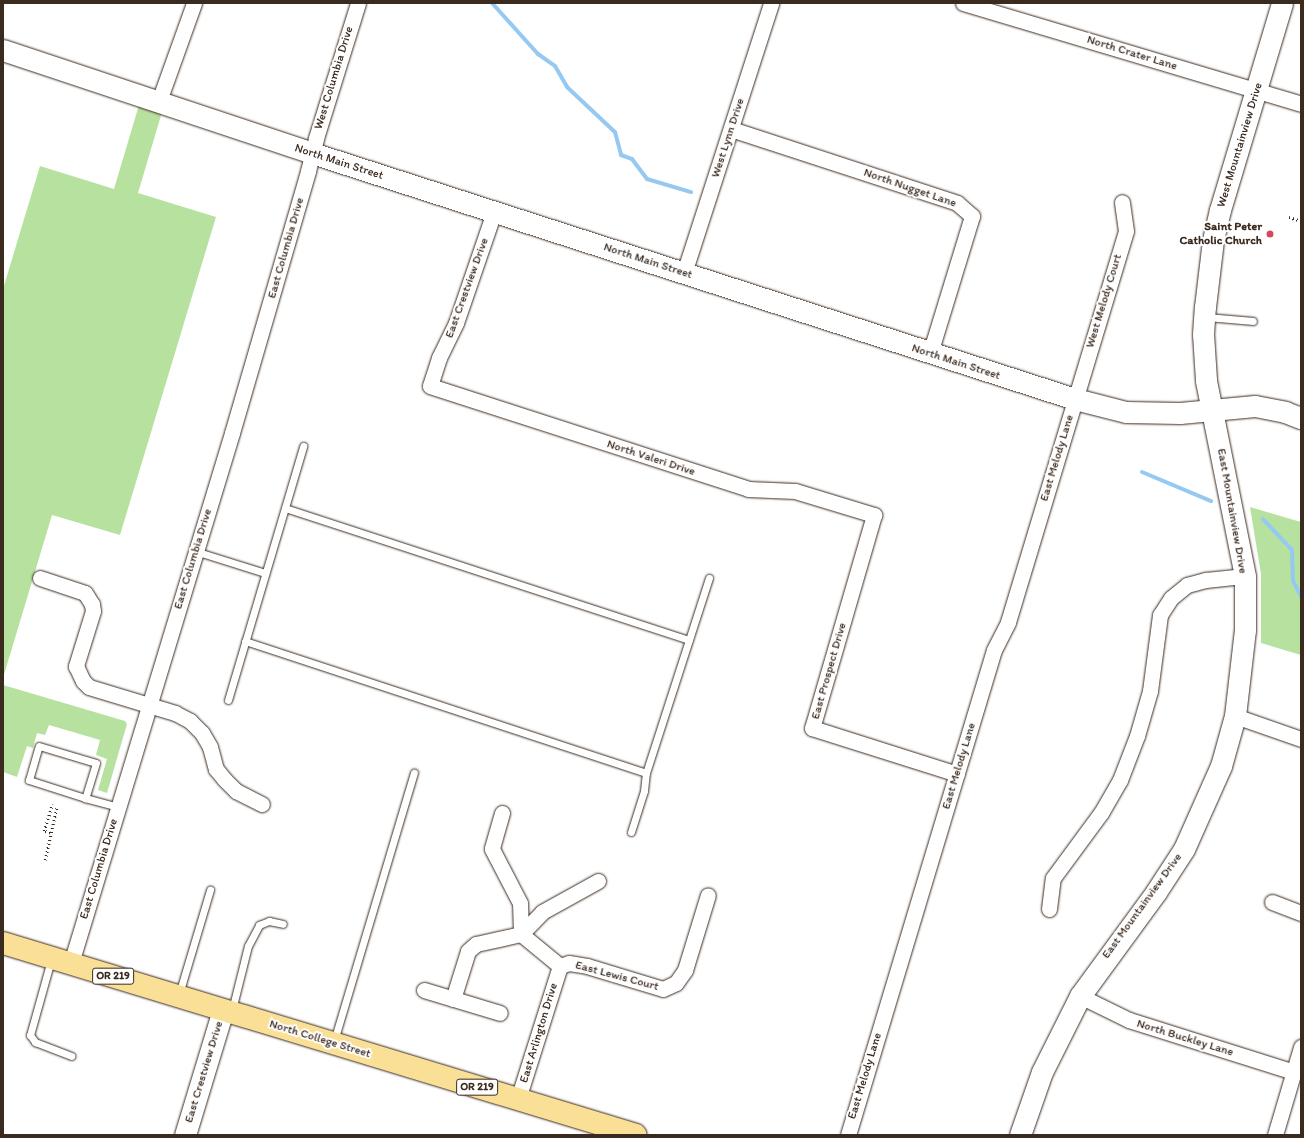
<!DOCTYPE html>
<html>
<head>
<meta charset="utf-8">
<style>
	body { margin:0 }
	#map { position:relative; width:1304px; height:1138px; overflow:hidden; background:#fff; font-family:Itim,sans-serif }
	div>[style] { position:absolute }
	.green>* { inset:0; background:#b7e19e }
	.stream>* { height:4px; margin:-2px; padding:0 2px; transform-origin:2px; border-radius:2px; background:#95c9f2 }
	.path>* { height:2.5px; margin-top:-1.25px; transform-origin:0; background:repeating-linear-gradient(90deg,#3b2a1e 0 1px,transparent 0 4px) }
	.roads { filter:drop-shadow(0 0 1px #3b2a1e) drop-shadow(0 0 1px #3b2a1e) }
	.lane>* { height:7px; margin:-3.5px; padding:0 3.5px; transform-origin:3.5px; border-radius:3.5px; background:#fff }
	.street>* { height:15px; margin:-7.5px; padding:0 7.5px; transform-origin:7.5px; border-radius:7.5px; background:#fff }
	.secondary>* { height:21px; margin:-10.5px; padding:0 10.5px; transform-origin:10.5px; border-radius:10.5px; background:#fff }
	.primary>* { height:22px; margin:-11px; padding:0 11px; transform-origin:11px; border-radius:11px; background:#fadf96 }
	.dots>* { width:11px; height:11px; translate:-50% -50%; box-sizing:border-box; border:2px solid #fff; border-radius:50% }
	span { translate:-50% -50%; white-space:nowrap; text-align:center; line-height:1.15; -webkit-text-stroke:4px #fff; paint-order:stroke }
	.shield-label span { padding:1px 3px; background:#fff; border:1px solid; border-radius:3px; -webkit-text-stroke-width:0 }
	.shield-label { font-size:11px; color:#3b2a1e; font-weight:700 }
	.street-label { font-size:12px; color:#3b2a1e }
	.poi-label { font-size:12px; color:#3b2a1e; font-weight:700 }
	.right { translate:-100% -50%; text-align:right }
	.frame { position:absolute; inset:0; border:4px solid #3b2a1e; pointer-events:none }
</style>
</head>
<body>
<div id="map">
	<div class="green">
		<i style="clip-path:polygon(139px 105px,162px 112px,138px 193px,216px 217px,120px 535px,52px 515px,3px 678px,3px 289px,40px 166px,114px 189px)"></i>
		<i style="clip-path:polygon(1250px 507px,1301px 522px,1301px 655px,1261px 643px,1261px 574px)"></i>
		<i style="clip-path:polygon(3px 685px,125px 721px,127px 724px,107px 793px,98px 790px,107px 759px,96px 755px,100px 740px,49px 725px,45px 735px,37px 733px,33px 748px,27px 746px,17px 777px,3px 772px)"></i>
	</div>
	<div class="stream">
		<i style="left:492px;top:3px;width:69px;rotate:48deg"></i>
		<i style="left:538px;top:54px;width:21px;rotate:35deg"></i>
		<i style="left:555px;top:66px;width:24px;rotate:60deg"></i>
		<i style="left:567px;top:87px;width:66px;rotate:43.2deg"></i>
		<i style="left:615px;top:132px;width:24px;rotate:75deg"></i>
		<i style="left:621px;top:155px;width:12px;rotate:20deg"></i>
		<i style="left:632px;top:159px;width:25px;rotate:53deg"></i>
		<i style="left:647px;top:179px;width:46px;rotate:16.5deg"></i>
		<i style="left:1142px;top:472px;width:75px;rotate:22.8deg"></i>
		<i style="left:1263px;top:519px;width:42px;rotate:46.9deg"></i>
		<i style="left:1292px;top:550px;width:31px;rotate:88deg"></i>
		<i style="left:1293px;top:581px;width:17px;rotate:62deg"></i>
	</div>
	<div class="path">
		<i style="left:1289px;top:217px;width:13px;rotate:18deg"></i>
		<i style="left:50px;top:833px;width:6px;rotate:-162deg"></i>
		<i style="left:44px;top:831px;width:28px;rotate:-73deg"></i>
		<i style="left:45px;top:860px;width:55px;rotate:-77.5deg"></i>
	</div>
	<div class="roads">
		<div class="lane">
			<i style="left:1207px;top:317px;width:46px;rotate:5deg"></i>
			<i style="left:285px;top:508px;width:425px;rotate:18.1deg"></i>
			<i style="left:195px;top:551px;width:73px;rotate:17.4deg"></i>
			<i style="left:245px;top:641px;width:422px;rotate:18.2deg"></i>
			<i style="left:228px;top:700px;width:265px;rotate:-73.5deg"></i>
			<i style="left:39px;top:746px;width:59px;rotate:16.6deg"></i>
			<i style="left:96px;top:763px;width:37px;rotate:107deg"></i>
			<i style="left:85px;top:798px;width:59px;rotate:-162.2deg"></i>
			<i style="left:29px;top:780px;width:35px;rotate:-74deg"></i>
			<i style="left:85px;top:798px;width:34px;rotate:15deg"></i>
			<i style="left:631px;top:832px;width:43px;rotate:-72.4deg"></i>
			<i style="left:644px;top:791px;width:18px;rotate:-84deg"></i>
			<i style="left:646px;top:773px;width:205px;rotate:-72.1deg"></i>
			<i style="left:51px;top:960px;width:78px;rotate:105.6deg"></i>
			<i style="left:30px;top:1035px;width:9px;rotate:54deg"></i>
			<i style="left:35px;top:1042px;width:39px;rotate:21deg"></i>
			<i style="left:179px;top:994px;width:109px;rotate:-73.4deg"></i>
			<i style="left:232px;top:1010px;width:66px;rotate:-76deg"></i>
			<i style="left:248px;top:946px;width:24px;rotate:-62deg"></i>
			<i style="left:259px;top:925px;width:11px;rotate:-22deg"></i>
			<i style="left:269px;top:921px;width:14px;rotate:12deg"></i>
			<i style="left:334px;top:1041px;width:280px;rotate:-73.4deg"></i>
		</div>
		<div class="street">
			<i style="left:963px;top:3px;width:353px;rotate:16.6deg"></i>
			<i style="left:159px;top:101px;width:104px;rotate:-70.3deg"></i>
			<i style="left:731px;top:129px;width:238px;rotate:18.1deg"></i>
			<i style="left:957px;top:203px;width:20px;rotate:41deg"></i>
			<i style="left:972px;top:216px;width:143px;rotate:107deg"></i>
			<i style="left:494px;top:212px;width:117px;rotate:108.9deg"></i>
			<i style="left:456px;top:323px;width:39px;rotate:116deg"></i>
			<i style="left:439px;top:358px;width:29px;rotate:108deg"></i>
			<i style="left:430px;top:386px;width:334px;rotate:17.9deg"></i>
			<i style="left:748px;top:489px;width:47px;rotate:2.4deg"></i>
			<i style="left:795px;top:491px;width:83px;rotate:16.9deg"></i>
			<i style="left:874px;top:515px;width:222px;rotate:106.2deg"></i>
			<i style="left:812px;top:728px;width:152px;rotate:17.6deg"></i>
			<i style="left:684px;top:273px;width:284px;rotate:-72.1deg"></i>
			<i style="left:40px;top:578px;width:47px;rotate:18.4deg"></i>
			<i style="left:85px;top:593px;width:13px;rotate:58deg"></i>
			<i style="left:92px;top:604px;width:7px;rotate:82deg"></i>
			<i style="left:93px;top:611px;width:58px;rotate:107.2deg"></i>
			<i style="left:76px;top:666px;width:17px;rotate:65deg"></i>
			<i style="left:83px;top:681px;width:8px;rotate:45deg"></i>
			<i style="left:89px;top:687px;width:90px;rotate:16.8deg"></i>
			<i style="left:175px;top:713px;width:17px;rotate:28deg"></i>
			<i style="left:190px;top:721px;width:17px;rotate:45deg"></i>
			<i style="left:202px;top:733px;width:16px;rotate:60deg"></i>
			<i style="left:210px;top:747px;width:23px;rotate:75deg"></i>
			<i style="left:216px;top:769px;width:14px;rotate:51deg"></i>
			<i style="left:225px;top:780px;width:16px;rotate:45deg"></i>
			<i style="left:236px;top:791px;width:29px;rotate:27deg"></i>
			<i style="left:1235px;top:716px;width:70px;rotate:19.2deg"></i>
			<i style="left:502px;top:813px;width:37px;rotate:106deg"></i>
			<i style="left:492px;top:849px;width:61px;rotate:62.6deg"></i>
			<i style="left:520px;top:903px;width:31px;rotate:88deg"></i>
			<i style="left:521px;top:934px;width:50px;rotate:39.4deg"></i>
			<i style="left:1272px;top:902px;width:31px;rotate:21deg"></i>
			<i style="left:1049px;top:909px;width:31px;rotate:-83deg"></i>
			<i style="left:1053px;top:878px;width:81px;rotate:-53.6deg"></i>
			<i style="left:1101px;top:813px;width:38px;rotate:-60deg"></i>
			<i style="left:1120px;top:780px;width:47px;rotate:-68.9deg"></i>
			<i style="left:1137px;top:736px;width:47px;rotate:-73.9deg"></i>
			<i style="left:1150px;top:691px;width:77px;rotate:-82.5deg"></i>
			<i style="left:1160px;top:615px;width:20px;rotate:-57deg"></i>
			<i style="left:1171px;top:598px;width:21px;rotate:-39deg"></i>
			<i style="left:1187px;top:585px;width:20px;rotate:-15deg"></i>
			<i style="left:1206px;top:580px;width:39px;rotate:-6deg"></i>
			<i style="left:71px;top:963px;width:554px;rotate:-73.1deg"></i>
			<i style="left:232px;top:433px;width:273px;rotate:-73.8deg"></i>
			<i style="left:308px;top:171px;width:34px;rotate:-76deg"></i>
			<i style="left:316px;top:138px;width:141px;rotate:-72.7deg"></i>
			<i style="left:560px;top:966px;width:9px;rotate:-18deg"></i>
			<i style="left:569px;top:963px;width:18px;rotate:9deg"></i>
			<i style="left:587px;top:966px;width:79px;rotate:16.8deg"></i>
			<i style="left:663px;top:989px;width:14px;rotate:-25deg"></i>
			<i style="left:676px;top:983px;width:16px;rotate:-55deg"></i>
			<i style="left:685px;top:970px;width:78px;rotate:-73deg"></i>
			<i style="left:424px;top:990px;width:79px;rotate:16.8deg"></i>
			<i style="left:1080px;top:996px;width:55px;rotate:26.1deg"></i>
			<i style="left:1129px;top:1020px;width:173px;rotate:17.5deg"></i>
			<i style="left:453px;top:999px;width:50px;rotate:-72.6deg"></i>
			<i style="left:468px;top:951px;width:11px;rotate:-41deg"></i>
			<i style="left:476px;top:944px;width:46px;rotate:-12.5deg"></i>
			<i style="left:521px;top:934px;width:30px;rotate:-46deg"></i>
			<i style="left:542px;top:912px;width:64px;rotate:-29deg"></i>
			<i style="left:518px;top:1099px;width:139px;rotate:-72.5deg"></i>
			<i style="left:848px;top:1135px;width:506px;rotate:-73.25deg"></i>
			<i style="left:994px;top:650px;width:31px;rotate:-63deg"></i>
			<i style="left:1008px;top:622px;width:408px;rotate:-73.2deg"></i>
			<i style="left:1126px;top:231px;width:29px;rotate:-98deg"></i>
			<i style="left:1275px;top:1135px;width:92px;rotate:-73.5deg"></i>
		</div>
		<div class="secondary">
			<i style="left:3px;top:50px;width:326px;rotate:18.4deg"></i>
			<i style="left:312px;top:153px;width:802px;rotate:17.87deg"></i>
			<i style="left:1075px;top:399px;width:53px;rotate:14.3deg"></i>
			<i style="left:1126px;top:412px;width:54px;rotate:1.1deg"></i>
			<i style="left:1180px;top:413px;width:75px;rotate:-5.3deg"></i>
			<i style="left:1255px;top:406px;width:31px;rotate:11deg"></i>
			<i style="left:1285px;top:412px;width:17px;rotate:21deg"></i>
			<i style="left:185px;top:1135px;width:131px;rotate:-73.1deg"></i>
			<i style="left:1020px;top:1135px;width:67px;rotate:-70.8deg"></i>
			<i style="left:1042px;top:1072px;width:85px;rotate:-63.4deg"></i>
			<i style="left:1080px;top:996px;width:129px;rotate:-53.8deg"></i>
			<i style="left:1156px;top:892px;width:51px;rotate:-56.9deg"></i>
			<i style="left:1184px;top:849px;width:91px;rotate:-66deg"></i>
			<i style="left:1221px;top:766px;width:52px;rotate:-74.4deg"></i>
			<i style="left:1235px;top:716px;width:87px;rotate:-83.4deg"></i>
			<i style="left:1245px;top:630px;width:54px;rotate:-90deg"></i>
			<i style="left:1245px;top:576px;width:200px;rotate:-101.3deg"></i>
			<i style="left:1206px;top:380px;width:46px;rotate:-93.7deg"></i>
			<i style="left:1203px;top:334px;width:27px;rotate:-86deg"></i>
			<i style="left:1205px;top:307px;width:67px;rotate:-83.2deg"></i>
			<i style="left:1213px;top:240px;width:31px;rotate:-77deg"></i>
			<i style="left:1220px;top:210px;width:216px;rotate:-73.3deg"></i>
		</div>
		<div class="primary">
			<i style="left:3px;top:943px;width:661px;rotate:16.87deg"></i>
		</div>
	</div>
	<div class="dots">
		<i style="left:1270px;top:234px;background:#d1495b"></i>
	</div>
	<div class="shield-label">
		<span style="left:113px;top:976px">OR 219</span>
		<span style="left:477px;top:1087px">OR 219</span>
	</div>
	<div class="street-label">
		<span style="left:1132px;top:53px;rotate:17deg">North Crater Lane</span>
		<span style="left:334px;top:78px;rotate:-73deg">West Columbia Drive</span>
		<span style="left:728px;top:138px;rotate:-72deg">West Lynn Drive</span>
		<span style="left:1240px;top:145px;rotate:-73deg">West Mountainview Drive</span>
		<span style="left:339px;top:162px;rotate:18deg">North Main Street</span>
		<span style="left:910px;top:188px;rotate:19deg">North Nugget Lane</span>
		<span style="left:286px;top:248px;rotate:-74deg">East Columbia Drive</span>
		<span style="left:648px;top:261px;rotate:18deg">North Main Street</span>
		<span style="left:467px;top:288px;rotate:-70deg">East Crestview Drive</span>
		<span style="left:1104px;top:301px;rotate:-73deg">West Melody Court</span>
		<span style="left:956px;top:362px;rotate:18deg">North Main Street</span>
		<span style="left:651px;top:458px;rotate:18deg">North Valeri Drive</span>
		<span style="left:1057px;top:458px;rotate:-73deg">East Melody Lane</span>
		<span style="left:1232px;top:511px;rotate:80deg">East Mountainview Drive</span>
		<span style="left:193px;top:559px;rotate:-73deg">East Columbia Drive</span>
		<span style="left:829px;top:671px;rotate:-74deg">East Prospect Drive</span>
		<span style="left:959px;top:766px;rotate:-73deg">East Melody Lane</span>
		<span style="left:99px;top:869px;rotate:-73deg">East Columbia Drive</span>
		<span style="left:1142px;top:906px;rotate:-54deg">East Mountainview Drive</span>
		<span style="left:617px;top:976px;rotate:15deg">East Lewis Court</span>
		<span style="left:539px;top:1033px;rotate:-73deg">East Arlington Drive</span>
		<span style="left:1185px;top:1038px;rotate:17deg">North Buckley Lane</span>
		<span style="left:320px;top:1039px;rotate:17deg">North College Street</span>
		<span style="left:204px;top:1072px;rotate:-73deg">East Crestview Drive</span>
		<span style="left:865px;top:1076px;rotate:-73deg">East Melody Lane</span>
	</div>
	<div class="poi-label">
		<span class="right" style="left:1262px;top:234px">Saint Peter<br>Catholic Church</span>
	</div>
	<div class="frame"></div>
</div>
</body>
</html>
